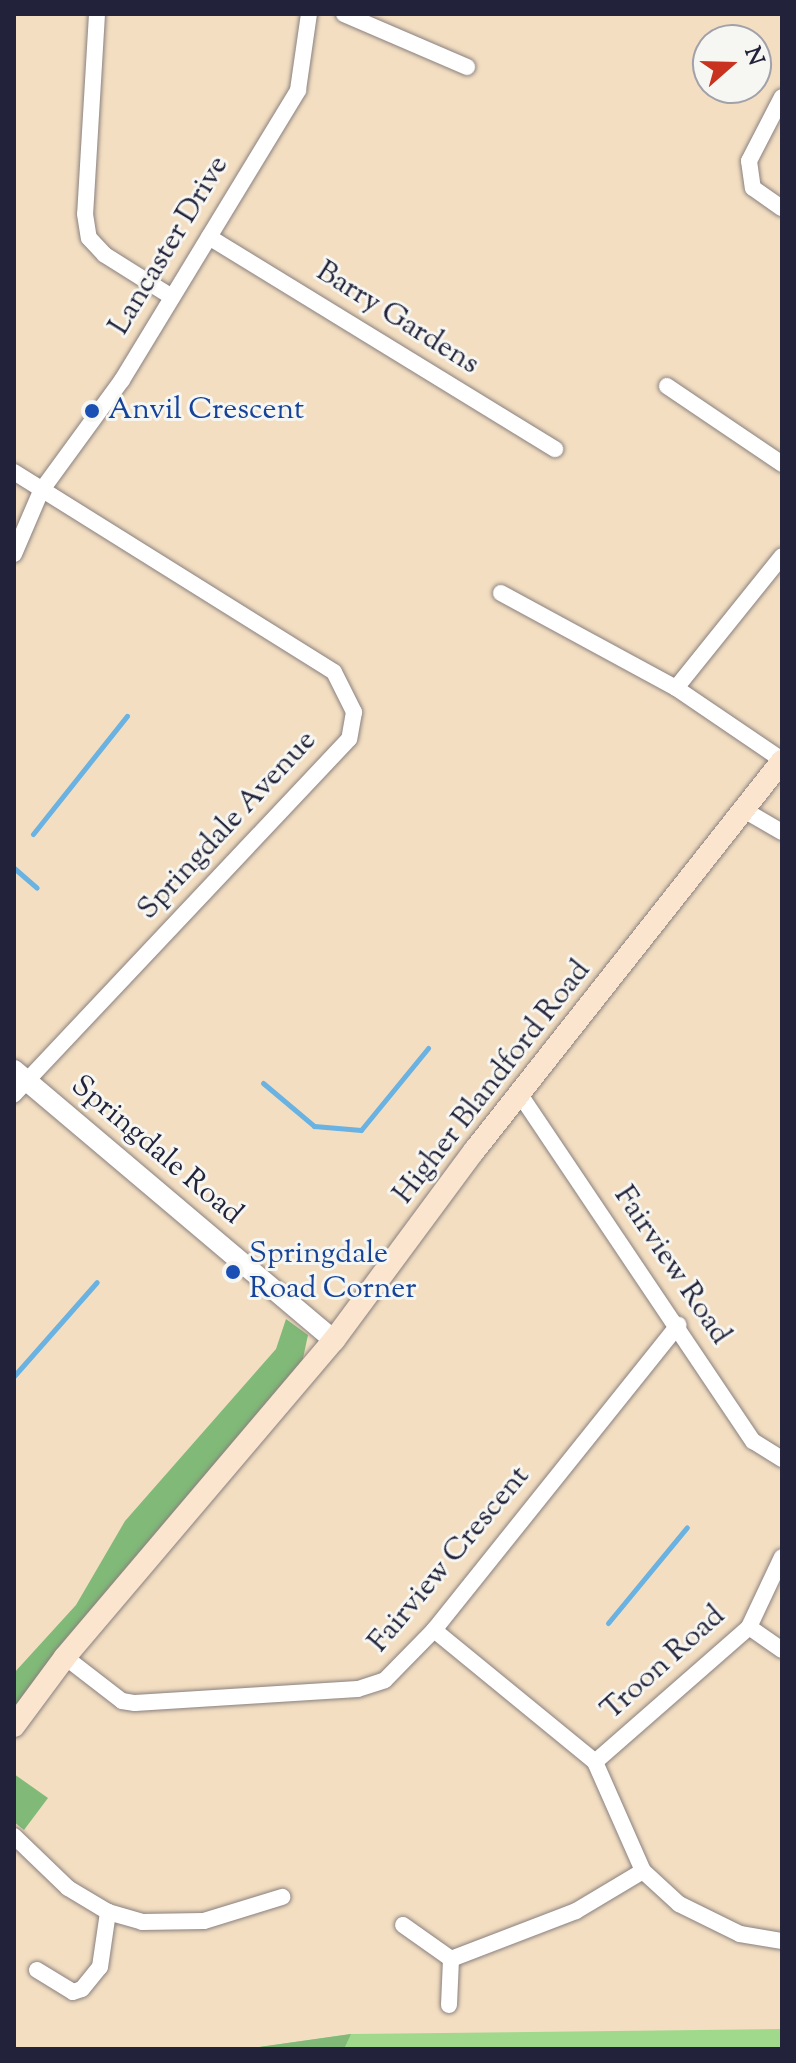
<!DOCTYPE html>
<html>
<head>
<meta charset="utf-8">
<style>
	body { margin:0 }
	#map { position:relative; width:796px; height:2063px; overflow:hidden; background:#f3dec2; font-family:"Sorts Mill Goudy",serif }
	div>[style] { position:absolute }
	.green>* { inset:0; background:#a0d98c }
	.forest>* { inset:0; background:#80b978 }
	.stream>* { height:5px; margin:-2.5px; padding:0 2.5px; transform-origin:2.5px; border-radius:2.5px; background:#69b2e1 }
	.roads { filter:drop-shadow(0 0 2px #8a807e) drop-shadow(0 0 2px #8a807e) }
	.minor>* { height:16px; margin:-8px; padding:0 8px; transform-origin:8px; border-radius:8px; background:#fff }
	.tertiary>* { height:20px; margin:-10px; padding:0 10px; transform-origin:10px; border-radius:10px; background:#fff }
	.secondary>* { height:22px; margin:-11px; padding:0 11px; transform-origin:11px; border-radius:11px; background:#fbe5cf }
	.dots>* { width:22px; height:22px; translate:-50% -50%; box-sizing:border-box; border:4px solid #f6f6f2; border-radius:50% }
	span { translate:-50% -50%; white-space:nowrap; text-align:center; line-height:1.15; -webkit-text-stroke:6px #f6f6f2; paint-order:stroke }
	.street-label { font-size:30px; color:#22223b }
	.transit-label { font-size:30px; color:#164399 }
	.left { translate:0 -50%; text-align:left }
	.frame { position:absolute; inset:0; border:16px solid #22223b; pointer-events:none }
	.north { position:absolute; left:692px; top:24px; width:80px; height:80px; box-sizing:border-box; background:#f6f6f2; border:2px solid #a1a1a9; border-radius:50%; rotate:70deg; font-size:22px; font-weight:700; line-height:32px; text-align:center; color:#22223b }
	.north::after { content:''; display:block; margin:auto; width:28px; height:36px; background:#c8321e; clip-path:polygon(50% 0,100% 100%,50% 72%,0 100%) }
</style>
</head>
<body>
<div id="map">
	<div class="green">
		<i style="clip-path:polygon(782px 2029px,782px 2049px,252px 2048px,351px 2034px)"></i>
	</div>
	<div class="forest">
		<i style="clip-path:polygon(286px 1319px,308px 1335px,302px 1363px,14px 1709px,14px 1673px,76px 1605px,125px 1521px,276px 1349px)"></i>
		<i style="clip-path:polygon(14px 1774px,48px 1798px,24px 1830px,14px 1822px)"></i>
		<i style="clip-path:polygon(351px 2034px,344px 2049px,14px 2049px,252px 2048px)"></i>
	</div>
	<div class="stream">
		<i style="left:33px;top:834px;width:151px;rotate:-51.5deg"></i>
		<i style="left:14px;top:868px;width:30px;rotate:41deg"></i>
		<i style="left:263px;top:1083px;width:67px;rotate:40.1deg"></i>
		<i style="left:314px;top:1126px;width:47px;rotate:4.9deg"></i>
		<i style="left:361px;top:1130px;width:106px;rotate:-50.7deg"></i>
		<i style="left:14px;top:1376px;width:125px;rotate:-48.6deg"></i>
		<i style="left:608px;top:1623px;width:124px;rotate:-50.5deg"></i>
	</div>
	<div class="roads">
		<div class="minor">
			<i style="left:97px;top:14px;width:200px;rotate:93.4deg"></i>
			<i style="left:85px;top:214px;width:24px;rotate:81deg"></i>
			<i style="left:89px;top:238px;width:23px;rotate:47deg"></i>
			<i style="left:105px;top:255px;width:79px;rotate:32.1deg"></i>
			<i style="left:344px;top:14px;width:134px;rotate:23.3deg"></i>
			<i style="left:782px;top:97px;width:72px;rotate:117.3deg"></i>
			<i style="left:749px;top:161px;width:27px;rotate:82deg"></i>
			<i style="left:753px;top:188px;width:35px;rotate:35deg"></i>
			<i style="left:209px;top:237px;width:406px;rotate:31.5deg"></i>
			<i style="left:667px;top:386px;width:139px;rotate:34.1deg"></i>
			<i style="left:14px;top:472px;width:377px;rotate:32deg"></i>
			<i style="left:334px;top:672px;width:45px;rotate:63.4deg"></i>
			<i style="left:354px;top:712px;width:27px;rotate:100deg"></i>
			<i style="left:349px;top:739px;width:489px;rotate:133.3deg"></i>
			<i style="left:14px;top:554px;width:69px;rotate:-66.8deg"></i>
			<i style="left:41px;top:491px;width:137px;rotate:-53.9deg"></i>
			<i style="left:122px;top:380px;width:339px;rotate:-58.7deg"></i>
			<i style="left:298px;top:90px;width:77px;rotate:-81.8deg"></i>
			<i style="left:501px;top:593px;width:199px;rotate:28.5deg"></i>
			<i style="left:676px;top:688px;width:128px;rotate:34.2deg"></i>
			<i style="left:676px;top:688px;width:169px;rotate:-51.2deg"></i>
			<i style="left:744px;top:810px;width:44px;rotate:30.1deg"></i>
			<i style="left:521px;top:1096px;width:416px;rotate:56.1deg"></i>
			<i style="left:753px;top:1441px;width:34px;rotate:32deg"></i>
			<i style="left:749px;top:1627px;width:40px;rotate:34.9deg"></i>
			<i style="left:434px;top:1630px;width:208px;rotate:39.3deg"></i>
			<i style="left:595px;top:1762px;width:119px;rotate:66.2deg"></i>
			<i style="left:643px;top:1871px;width:49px;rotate:42.5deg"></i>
			<i style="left:679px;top:1904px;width:68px;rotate:26.2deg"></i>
			<i style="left:740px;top:1934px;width:43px;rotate:9.5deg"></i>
			<i style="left:65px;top:1657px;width:72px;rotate:37.7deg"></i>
			<i style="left:122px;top:1701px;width:13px;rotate:9deg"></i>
			<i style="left:135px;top:1703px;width:223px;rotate:-3.6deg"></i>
			<i style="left:358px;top:1689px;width:28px;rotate:-18deg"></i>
			<i style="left:385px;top:1680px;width:70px;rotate:-45.6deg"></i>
			<i style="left:434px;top:1630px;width:391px;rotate:-51.3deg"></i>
			<i style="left:595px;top:1762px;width:205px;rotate:-41.2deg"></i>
			<i style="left:749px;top:1627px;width:77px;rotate:-64.8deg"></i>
			<i style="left:14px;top:1836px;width:75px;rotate:43.9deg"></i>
			<i style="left:68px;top:1888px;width:47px;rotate:31deg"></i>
			<i style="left:108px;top:1912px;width:35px;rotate:16deg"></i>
			<i style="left:142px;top:1922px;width:62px;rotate:-0.9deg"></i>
			<i style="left:204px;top:1921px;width:82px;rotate:-17.1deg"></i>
			<i style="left:403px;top:1925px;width:59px;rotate:35.3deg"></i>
			<i style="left:37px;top:1970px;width:42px;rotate:31.4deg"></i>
			<i style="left:73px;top:1992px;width:9px;rotate:-18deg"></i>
			<i style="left:82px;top:1989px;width:28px;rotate:-51deg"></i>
			<i style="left:100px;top:1967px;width:56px;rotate:-81.7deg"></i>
			<i style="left:449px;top:2005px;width:46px;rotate:-87.5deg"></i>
			<i style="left:451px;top:1959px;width:134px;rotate:-21deg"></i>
			<i style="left:576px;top:1911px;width:78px;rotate:-30.8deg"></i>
		</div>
		<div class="tertiary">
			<i style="left:14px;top:1070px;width:419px;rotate:40.2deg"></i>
		</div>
		<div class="secondary">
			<i style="left:14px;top:1726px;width:86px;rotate:-53.5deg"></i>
			<i style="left:65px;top:1657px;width:416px;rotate:-49.7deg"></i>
			<i style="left:334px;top:1340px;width:235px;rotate:-53.5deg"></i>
			<i style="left:474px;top:1151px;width:497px;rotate:-51.7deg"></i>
		</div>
	</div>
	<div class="dots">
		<i style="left:92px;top:411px;background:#1a4fb4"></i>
		<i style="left:233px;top:1272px;background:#1a4fb4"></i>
	</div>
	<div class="street-label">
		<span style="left:170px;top:246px;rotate:-59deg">Lancaster Drive</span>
		<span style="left:397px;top:319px;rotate:32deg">Barry Gardens</span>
		<span style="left:228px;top:826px;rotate:-47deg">Springdale Avenue</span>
		<span style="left:493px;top:1083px;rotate:-52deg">Higher Blandford Road</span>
		<span style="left:156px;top:1151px;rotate:40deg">Springdale Road</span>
		<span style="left:671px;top:1266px;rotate:56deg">Fairview Road</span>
		<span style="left:450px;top:1560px;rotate:-50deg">Fairview Crescent</span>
		<span style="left:664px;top:1664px;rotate:-42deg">Troon Road</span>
	</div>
	<div class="transit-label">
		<span class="left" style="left:108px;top:411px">Anvil Crescent</span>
		<span class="left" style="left:249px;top:1272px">Springdale<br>Road Corner</span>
	</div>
	<div class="frame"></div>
	<div class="north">N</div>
</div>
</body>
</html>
